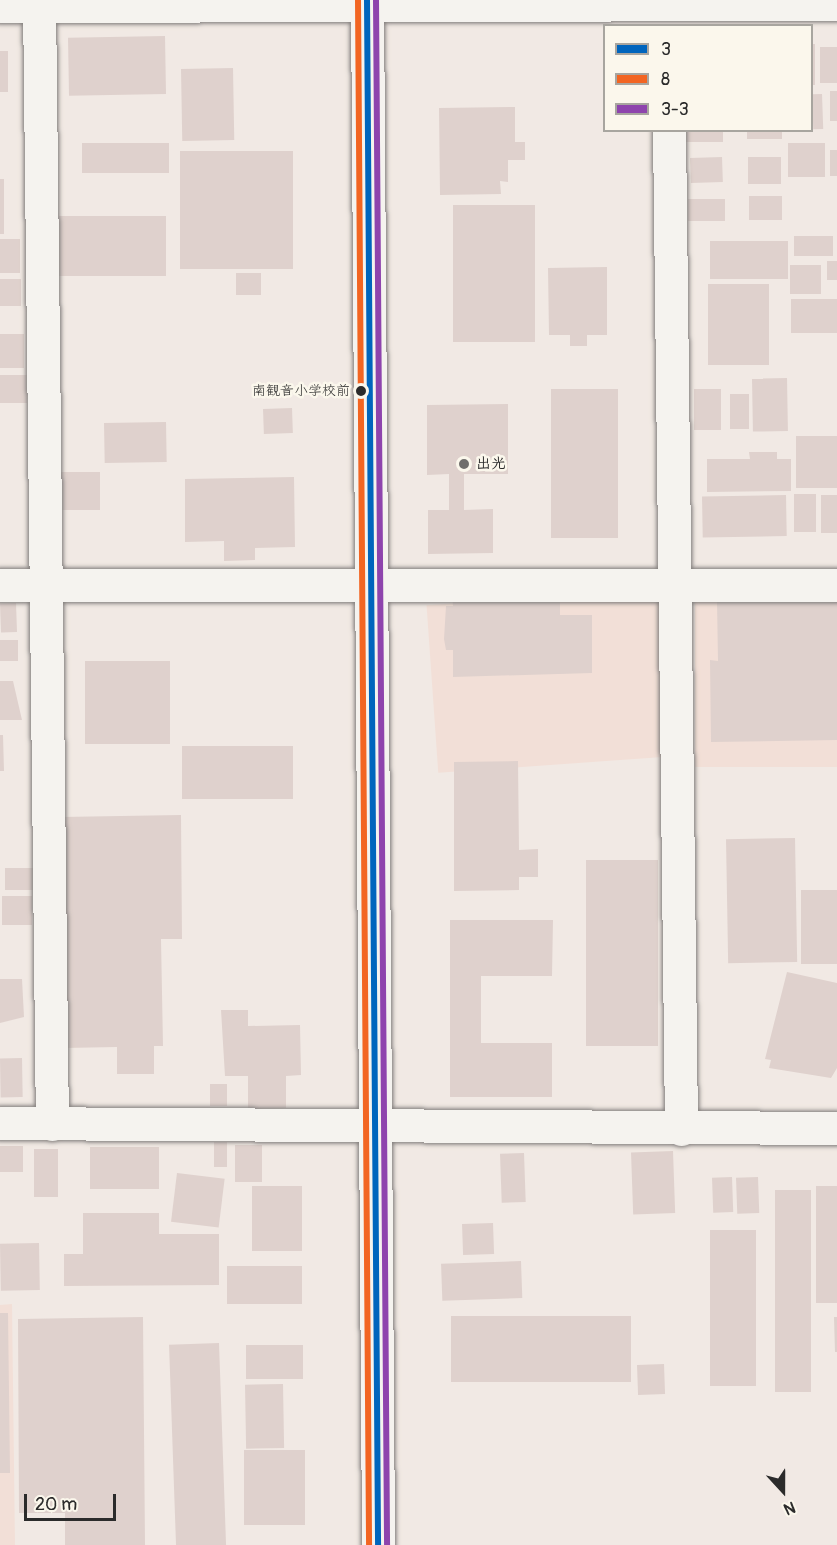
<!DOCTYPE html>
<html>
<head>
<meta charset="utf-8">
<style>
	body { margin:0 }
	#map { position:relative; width:837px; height:1545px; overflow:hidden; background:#f1e9e4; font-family:Pangolin,"Klee One",sans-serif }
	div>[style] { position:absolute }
	.built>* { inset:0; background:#f2dfd7; transform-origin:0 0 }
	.building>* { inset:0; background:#dfd1cd; transform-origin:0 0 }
	.roads { filter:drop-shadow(0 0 2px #84807e) drop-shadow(0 0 2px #84807e) }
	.street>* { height:33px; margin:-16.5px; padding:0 16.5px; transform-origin:16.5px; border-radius:16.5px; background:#f5f3ef }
	.secondary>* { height:33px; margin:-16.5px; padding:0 16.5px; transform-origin:16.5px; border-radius:16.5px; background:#f5f3ef }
	.bus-1>* { height:6px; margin:-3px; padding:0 3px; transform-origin:3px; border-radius:3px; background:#0065bd }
	.bus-2>* { height:6px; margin:-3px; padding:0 3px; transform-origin:3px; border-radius:3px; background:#f26522 }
	.bus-3>* { height:6px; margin:-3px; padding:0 3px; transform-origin:3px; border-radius:3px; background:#8e44ad }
	.dots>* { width:16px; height:16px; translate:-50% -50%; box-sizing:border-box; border:3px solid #fbf7ec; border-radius:50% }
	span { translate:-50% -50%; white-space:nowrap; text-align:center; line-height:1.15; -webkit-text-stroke:5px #fbf7ec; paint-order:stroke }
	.bus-label { font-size:14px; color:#2b2b2b }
	.right { translate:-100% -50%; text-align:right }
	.poi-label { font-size:15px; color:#2b2b2b; font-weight:700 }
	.left { translate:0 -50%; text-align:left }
	.legend { position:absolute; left:603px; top:24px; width:210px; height:108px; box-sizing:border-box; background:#fbf7ec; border:2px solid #a8a59f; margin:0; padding:8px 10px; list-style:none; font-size:18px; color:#2b2b2b }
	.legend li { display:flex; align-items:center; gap:12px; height:30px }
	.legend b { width:30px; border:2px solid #a8a59f }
	.north { position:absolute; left:753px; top:1461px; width:60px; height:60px; -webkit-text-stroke:4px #fbf7ec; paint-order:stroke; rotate:159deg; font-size:16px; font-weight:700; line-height:24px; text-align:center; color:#2b2b2b }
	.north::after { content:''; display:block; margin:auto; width:21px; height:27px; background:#2b2b2b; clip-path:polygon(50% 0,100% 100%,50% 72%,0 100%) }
	.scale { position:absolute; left:24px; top:1494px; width:92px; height:27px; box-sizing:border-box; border:3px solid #2b2b2b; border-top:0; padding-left:8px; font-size:18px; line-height:21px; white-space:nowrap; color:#2b2b2b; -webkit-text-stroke:4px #fbf7ec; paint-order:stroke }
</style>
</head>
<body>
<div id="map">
	<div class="built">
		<i style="left:658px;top:589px;width:168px;height:232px;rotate:86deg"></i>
		<i style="left:837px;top:590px;width:177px;height:142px;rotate:90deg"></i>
		<i style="clip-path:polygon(12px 1304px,15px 1545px,0 1545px,0 1305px)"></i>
	</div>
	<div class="building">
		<i style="left:165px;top:36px;width:58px;height:97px;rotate:89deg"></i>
		<i style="left:812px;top:44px;width:3px;height:41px"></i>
		<i style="left:820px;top:47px;width:17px;height:36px"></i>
		<i style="left:0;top:51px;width:8px;height:41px"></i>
		<i style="left:233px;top:68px;width:72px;height:52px;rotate:89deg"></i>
		<i style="left:837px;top:91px;width:30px;height:7px;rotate:90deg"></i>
		<i style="left:822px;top:94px;width:35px;height:10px;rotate:88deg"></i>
		<i style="clip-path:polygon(515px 107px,515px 142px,525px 142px,525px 160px,508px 160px,508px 182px,500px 181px,501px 194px,440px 195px,439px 108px)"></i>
		<i style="left:685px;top:130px;width:38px;height:12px"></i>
		<i style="left:747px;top:130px;width:35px;height:9px"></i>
		<i style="left:169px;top:143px;width:30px;height:87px;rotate:90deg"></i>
		<i style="left:788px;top:143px;width:37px;height:34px"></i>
		<i style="left:830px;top:150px;width:7px;height:26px"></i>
		<i style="left:293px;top:151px;width:118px;height:113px;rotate:90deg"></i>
		<i style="left:722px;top:157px;width:25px;height:32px;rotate:88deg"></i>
		<i style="left:781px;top:157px;width:27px;height:33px;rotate:90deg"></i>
		<i style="left:0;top:179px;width:4px;height:55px"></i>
		<i style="left:782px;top:196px;width:24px;height:33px;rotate:90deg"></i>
		<i style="left:688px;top:199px;width:37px;height:22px"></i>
		<i style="left:535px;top:205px;width:137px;height:82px;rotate:90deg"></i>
		<i style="left:166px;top:216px;width:60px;height:107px;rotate:90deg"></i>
		<i style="left:833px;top:236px;width:20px;height:39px;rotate:90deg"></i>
		<i style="left:0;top:239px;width:20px;height:34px"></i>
		<i style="left:788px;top:241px;width:38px;height:78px;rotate:90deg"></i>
		<i style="left:837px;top:261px;width:19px;height:10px;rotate:90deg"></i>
		<i style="left:790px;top:265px;width:31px;height:29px"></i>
		<i style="clip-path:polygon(607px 267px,607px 335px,587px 335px,587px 346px,570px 346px,570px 335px,549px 335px,548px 268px)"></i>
		<i style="left:236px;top:273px;width:25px;height:22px"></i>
		<i style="left:0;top:279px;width:21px;height:27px"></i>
		<i style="left:769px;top:284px;width:81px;height:61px;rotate:90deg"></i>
		<i style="left:791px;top:299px;width:46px;height:34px"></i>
		<i style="left:0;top:334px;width:24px;height:34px"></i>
		<i style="left:0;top:375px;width:27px;height:28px"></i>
		<i style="left:787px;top:378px;width:53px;height:35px;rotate:89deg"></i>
		<i style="left:618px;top:389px;width:149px;height:67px;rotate:90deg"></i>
		<i style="left:721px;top:389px;width:41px;height:27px;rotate:90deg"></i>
		<i style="left:730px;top:394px;width:19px;height:35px"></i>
		<i style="clip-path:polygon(508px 404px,508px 474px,464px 474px,464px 510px,493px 509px,493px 553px,428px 554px,428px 510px,449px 510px,449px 474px,427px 475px,427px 405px)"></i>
		<i style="left:292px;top:408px;width:25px;height:29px;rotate:88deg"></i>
		<i style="left:166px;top:422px;width:40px;height:62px;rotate:89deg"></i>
		<i style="left:796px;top:436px;width:41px;height:52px"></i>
		<i style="clip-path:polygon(749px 452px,777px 452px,777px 459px,791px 459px,791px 491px,707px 492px,707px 459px,750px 459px)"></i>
		<i style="left:58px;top:472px;width:42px;height:38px"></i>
		<i style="clip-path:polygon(294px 477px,295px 547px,255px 548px,255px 560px,224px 561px,224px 541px,185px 542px,185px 479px)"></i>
		<i style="left:816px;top:494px;width:38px;height:22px;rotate:90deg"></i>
		<i style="left:786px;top:495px;width:41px;height:84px;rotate:89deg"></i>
		<i style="left:821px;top:495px;width:16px;height:38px"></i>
		<i style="clip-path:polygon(452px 594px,560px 594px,560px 615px,592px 615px,592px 673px,453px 677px,453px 650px,446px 650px,444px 639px,446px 606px,453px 606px)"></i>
		<i style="clip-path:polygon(837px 600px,837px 740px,711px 742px,710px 660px,718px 661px,717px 601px)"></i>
		<i style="left:16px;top:603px;width:29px;height:16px;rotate:88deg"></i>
		<i style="left:0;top:640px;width:18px;height:21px"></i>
		<i style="left:170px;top:661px;width:83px;height:85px;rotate:90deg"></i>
		<i style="clip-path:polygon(0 681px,13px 681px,22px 720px,0 720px)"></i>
		<i style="clip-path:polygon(0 735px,3px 735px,4px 771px,0 771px)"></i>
		<i style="left:293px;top:746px;width:53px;height:111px;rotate:90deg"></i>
		<i style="clip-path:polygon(518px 761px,519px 850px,538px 849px,538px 877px,519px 877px,519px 890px,454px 891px,454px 762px)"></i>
		<i style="clip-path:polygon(181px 815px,182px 939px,161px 939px,163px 1046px,154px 1046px,154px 1074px,117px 1074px,117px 1047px,64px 1048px,61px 817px)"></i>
		<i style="left:795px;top:838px;width:124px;height:69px;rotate:89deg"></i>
		<i style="left:658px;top:860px;width:186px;height:72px;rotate:90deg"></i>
		<i style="left:33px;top:868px;width:22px;height:28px;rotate:90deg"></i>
		<i style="left:801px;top:890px;width:36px;height:74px"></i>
		<i style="left:2px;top:896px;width:30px;height:29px"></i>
		<i style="clip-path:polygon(450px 920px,553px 920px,552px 976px,481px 976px,481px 1043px,552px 1043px,552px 1097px,450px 1097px)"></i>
		<i style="clip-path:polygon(787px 972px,837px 983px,837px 1068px,831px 1078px,769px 1068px,771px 1060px,765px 1059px)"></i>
		<i style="clip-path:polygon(0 979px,22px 979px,24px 1017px,0 1023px)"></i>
		<i style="clip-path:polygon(221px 1010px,248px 1010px,248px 1026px,300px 1025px,301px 1075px,286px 1076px,286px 1108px,248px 1109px,248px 1076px,225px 1076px)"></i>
		<i style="left:22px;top:1058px;width:39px;height:22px;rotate:89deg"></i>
		<i style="left:210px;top:1084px;width:17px;height:22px"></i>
		<i style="left:214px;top:1142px;width:13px;height:25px"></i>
		<i style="left:235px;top:1145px;width:27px;height:37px"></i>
		<i style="left:0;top:1146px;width:23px;height:26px"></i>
		<i style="left:90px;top:1147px;width:69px;height:42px"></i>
		<i style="left:34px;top:1149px;width:24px;height:48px"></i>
		<i style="left:673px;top:1151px;width:62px;height:42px;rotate:88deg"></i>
		<i style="left:524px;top:1153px;width:49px;height:24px;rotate:88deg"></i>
		<i style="left:177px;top:1173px;width:48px;height:49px;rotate:7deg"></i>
		<i style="left:732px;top:1177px;width:35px;height:20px;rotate:88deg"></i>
		<i style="left:758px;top:1177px;width:36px;height:22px;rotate:88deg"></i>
		<i style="left:252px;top:1186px;width:50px;height:65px"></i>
		<i style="left:816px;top:1186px;width:21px;height:117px"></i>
		<i style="left:775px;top:1190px;width:36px;height:202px"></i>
		<i style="clip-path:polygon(83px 1213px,159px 1213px,159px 1234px,219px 1234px,219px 1285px,64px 1286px,64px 1254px,83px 1254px)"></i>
		<i style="left:493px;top:1223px;width:31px;height:31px;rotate:88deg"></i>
		<i style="left:710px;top:1230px;width:46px;height:156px"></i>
		<i style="left:39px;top:1243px;width:47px;height:39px;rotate:89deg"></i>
		<i style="left:521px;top:1261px;width:37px;height:80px;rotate:88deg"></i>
		<i style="left:227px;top:1266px;width:75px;height:38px"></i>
		<i style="clip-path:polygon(0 1313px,8px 1313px,10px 1473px,0 1473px)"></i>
		<i style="left:631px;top:1316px;width:66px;height:180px;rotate:90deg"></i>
		<i style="clip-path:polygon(143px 1317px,145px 1545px,65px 1545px,65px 1513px,19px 1513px,18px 1319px)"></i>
		<i style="clip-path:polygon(834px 1317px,837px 1317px,837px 1352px,835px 1352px)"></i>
		<i style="left:219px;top:1343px;width:202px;height:50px;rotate:88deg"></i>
		<i style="left:246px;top:1345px;width:57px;height:34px"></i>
		<i style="left:664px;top:1364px;width:30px;height:27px;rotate:88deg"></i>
		<i style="left:283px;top:1384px;width:64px;height:38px;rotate:89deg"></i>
		<i style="left:305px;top:1450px;width:75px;height:61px;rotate:90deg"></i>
	</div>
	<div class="roads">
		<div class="street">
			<i style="left:39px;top:0;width:1124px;rotate:89.34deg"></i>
			<i style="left:0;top:6px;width:837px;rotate:-0.14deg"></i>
			<i style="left:669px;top:130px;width:999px;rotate:89.31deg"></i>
			<i style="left:0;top:585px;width:837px"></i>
			<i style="left:0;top:1123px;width:837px;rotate:0.34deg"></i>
		</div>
		<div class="secondary">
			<i style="left:367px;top:0;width:1545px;rotate:89.59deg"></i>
		</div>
	</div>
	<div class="bus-1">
		<i style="left:367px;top:0;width:1545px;rotate:89.59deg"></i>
	</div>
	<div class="bus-2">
		<i style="left:358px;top:0;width:1545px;rotate:89.59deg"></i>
	</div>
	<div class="bus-3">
		<i style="left:376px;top:0;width:1545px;rotate:89.59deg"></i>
	</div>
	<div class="dots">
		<i style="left:361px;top:391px;background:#2b2b2b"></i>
		<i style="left:464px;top:464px;background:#706e6c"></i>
	</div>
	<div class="bus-label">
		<span class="right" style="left:350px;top:391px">南観音小学校前</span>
	</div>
	<div class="poi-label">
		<span class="left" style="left:476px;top:464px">出光</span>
	</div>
	<ul class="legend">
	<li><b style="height:8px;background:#0065bd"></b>3</li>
	<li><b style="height:8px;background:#f26522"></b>8</li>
	<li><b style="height:8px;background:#8e44ad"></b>3-3</li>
	</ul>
	<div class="north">N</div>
	<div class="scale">20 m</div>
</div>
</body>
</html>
